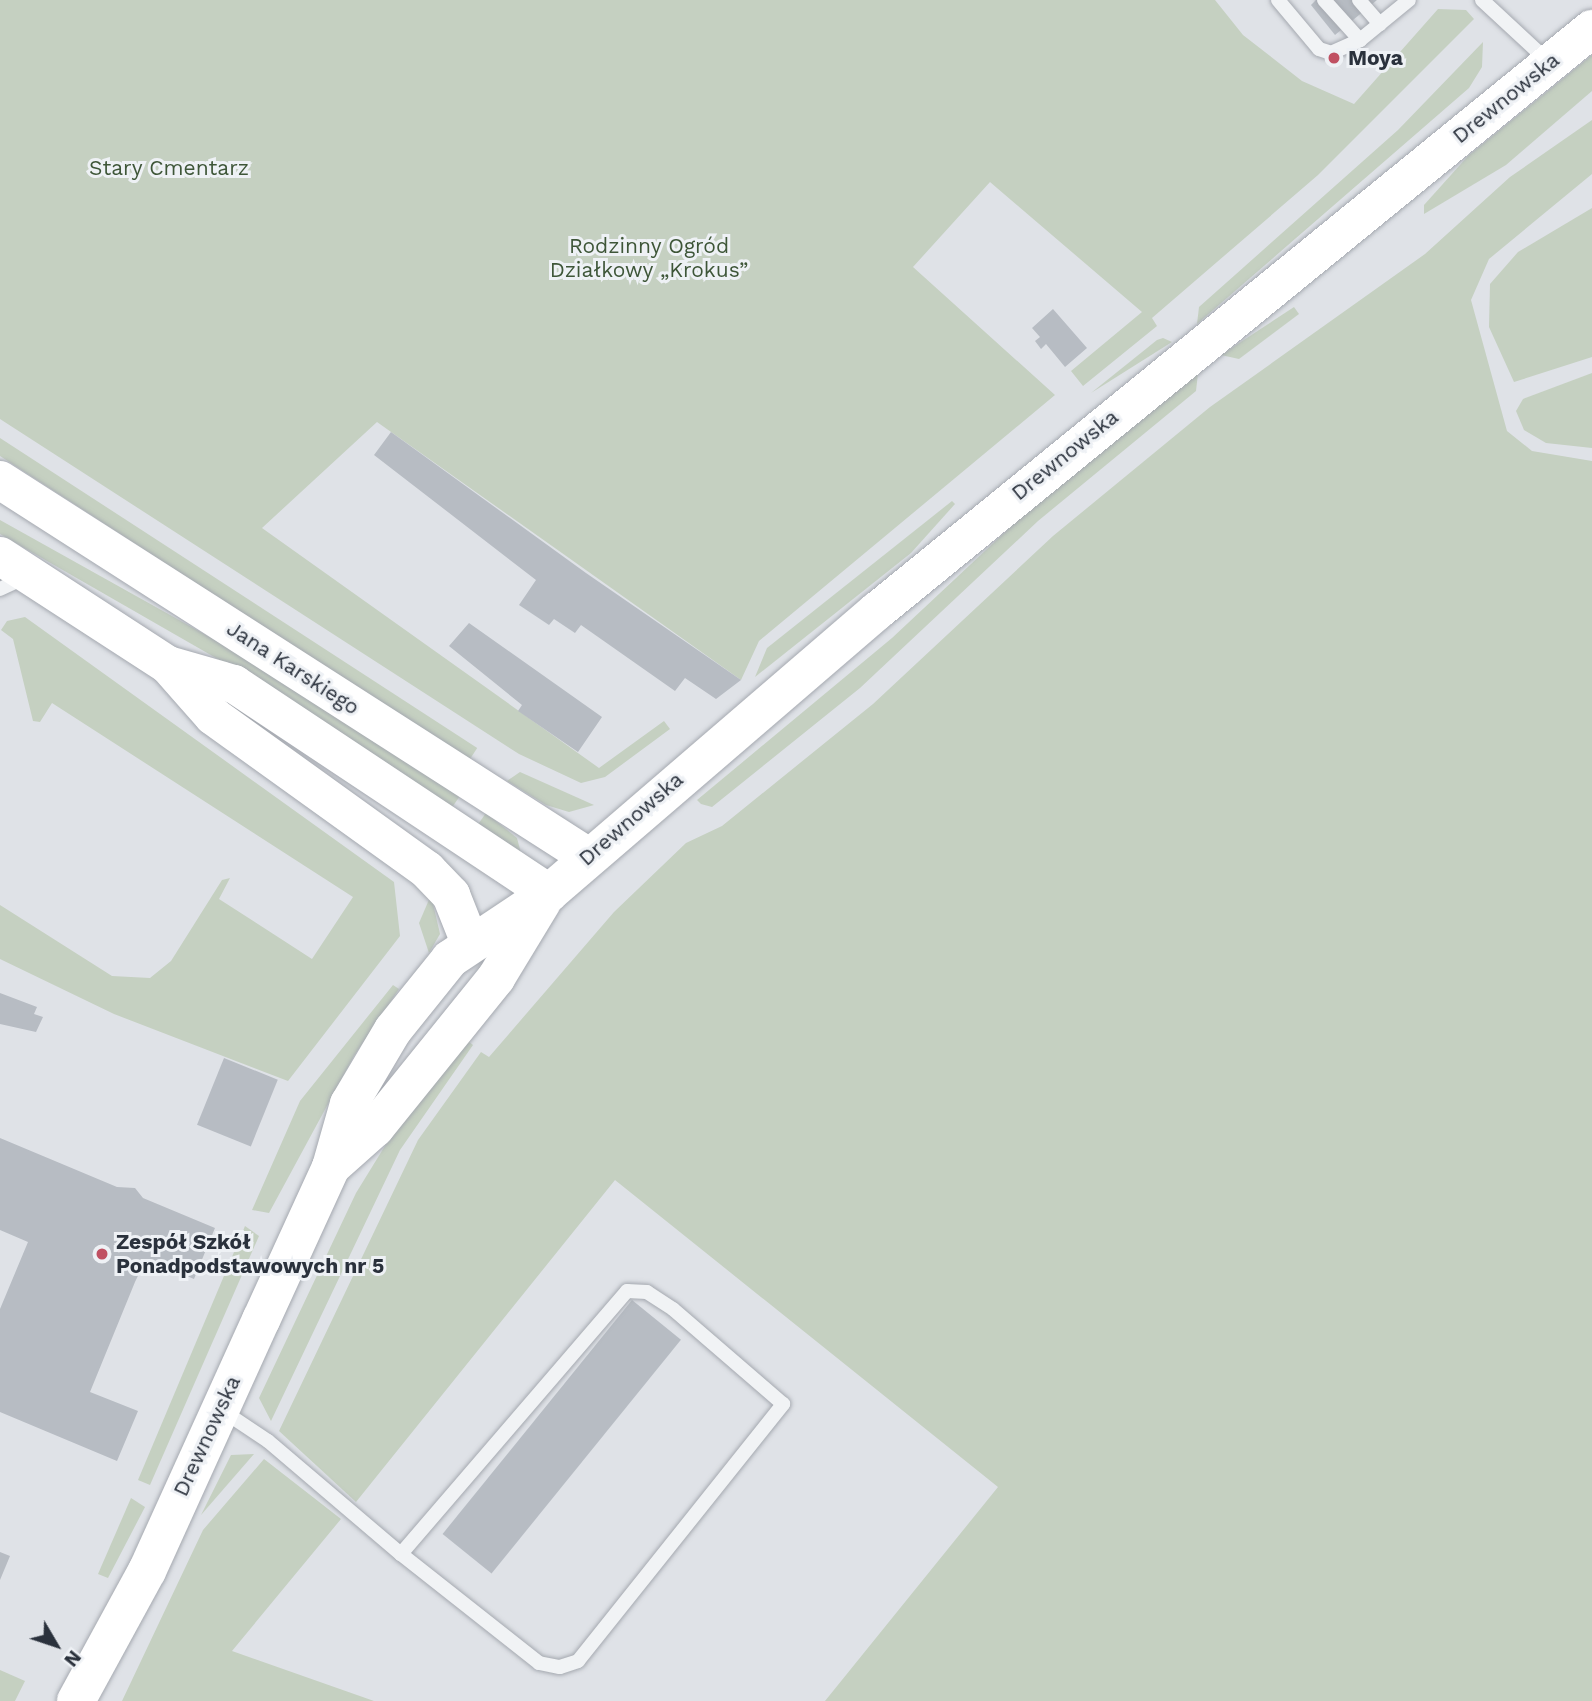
<!DOCTYPE html>
<html>
<head>
<meta charset="utf-8">
<style>
	body { margin:0 }
	#map { position:relative; width:1592px; height:1701px; overflow:hidden; background:#dfe2e7; font-family:"Work Sans",sans-serif }
	div>[style] { position:absolute }
	.green>* { inset:0; background:#c5d0c1; transform-origin:0 0 }
	.building>* { inset:0; background:#b7bcc3; transform-origin:0 0 }
	.roads { filter:drop-shadow(0 0 2px #a5a9b0) drop-shadow(0 0 2px #a5a9b0) }
	.lane>* { height:14px; margin:-7px; padding:0 7px; transform-origin:7px; border-radius:7px; background:#f1f3f5 }
	.secondary>* { height:38px; margin:-19px; padding:0 19px; transform-origin:19px; border-radius:19px; background:#fff }
	.dots>* { width:19px; height:19px; translate:-50% -50%; box-sizing:border-box; border:4px solid #eef1f5; border-radius:50% }
	span { translate:-50% -50%; white-space:nowrap; text-align:center; line-height:1.15; -webkit-text-stroke:6px #eef1f5; paint-order:stroke }
	.poi-label { font-size:21px; color:#2a313c; font-weight:700 }
	.left { translate:0 -50%; text-align:left }
	.street-label { font-size:21px; color:#2a313c }
	.park-label { font-size:21px; color:#3e5638 }
	.north { position:absolute; left:21px; top:1610px; width:70px; height:70px; -webkit-text-stroke:5px #eef1f5; paint-order:stroke; rotate:129deg; font-size:19px; font-weight:700; line-height:28px; text-align:center; color:#2a313c }
	.north::after { content:''; display:block; margin:auto; width:24px; height:32px; background:#2a313c; clip-path:polygon(50% 0,100% 100%,50% 72%,0 100%) }
</style>
</head>
<body>
<div id="map">
	<div class="green">
		<i style="clip-path:polygon(0 0,1215px 0,1243px 35px,1302px 81px,1354px 104px,1438px 9px,1466px 10px,1474px 19px,1318px 175px,1152px 318px,1157px 326px,1083px 386px,1071px 371px,1142px 312px,990px 182px,913px 267px,1055px 395px,759px 641px,741px 680px,377px 422px,262px 528px,599px 768px,664px 721px,670px 729px,605px 777px,581px 783px,519px 754px,0 419px)"></i>
		<i style="clip-path:polygon(1483px 42px,1482px 67px,1469px 88px,1197px 324px,1199px 307px,1398px 130px)"></i>
		<i style="clip-path:polygon(1592px 55px,1592px 91px,1506px 165px,1424px 214px,1424px 205px,1468px 156px)"></i>
		<i style="clip-path:polygon(1592px 120px,1592px 174px,1489px 259px,1471px 300px,1507px 431px,1532px 451px,1592px 461px,1592px 1701px,825px 1701px,998px 1487px,615px 1180px,356px 1502px,279px 1431px,418px 1140px,481px 1052px,489px 1057px,614px 912px,686px 843px,722px 826px,873px 704px,1053px 536px,1210px 407px,1425px 254px,1510px 177px)"></i>
		<i style="clip-path:polygon(1592px 208px,1592px 357px,1514px 382px,1489px 327px,1490px 284px,1518px 252px)"></i>
		<i style="clip-path:polygon(1294px 307px,1299px 314px,1239px 359px,1221px 355px)"></i>
		<i style="clip-path:polygon(1163px 338px,1172px 342px,1091px 393px,1157px 340px)"></i>
		<i style="clip-path:polygon(1198px 373px,1196px 391px,1038px 521px,860px 688px,712px 807px,701px 804px,697px 800px,892px 638px,1020px 518px)"></i>
		<i style="clip-path:polygon(1592px 373px,1592px 448px,1546px 443px,1524px 430px,1516px 411px,1523px 399px)"></i>
		<i style="left:0;top:438px;width:569px;height:15px;rotate:33deg"></i>
		<i style="clip-path:polygon(952px 501px,955px 504px,911px 553px,755px 677px,767px 648px)"></i>
		<i style="clip-path:polygon(0 520px,231px 649px,460px 796px,448px 813px,268px 688px,0 534px)"></i>
		<i style="clip-path:polygon(25px 617px,394px 882px,400px 936px,288px 1081px,114px 1014px,0 959px,0 905px,112px 976px,150px 978px,171px 961px,222px 880px,230px 878px,219px 899px,312px 959px,353px 897px,52px 703px,40px 722px,33px 721px,13px 639px,1px 630px,7px 621px)"></i>
		<i style="clip-path:polygon(520px 772px,594px 805px,569px 812px,546px 805px,507px 781px)"></i>
		<i style="clip-path:polygon(486px 813px,517px 838px,522px 857px,474px 830px)"></i>
		<i style="clip-path:polygon(431px 895px,440px 934px,429px 953px,419px 923px)"></i>
		<i style="clip-path:polygon(393px 985px,399px 989px,354px 1056px,269px 1213px,252px 1210px,300px 1101px)"></i>
		<i style="clip-path:polygon(468px 1041px,473px 1045px,400px 1150px,271px 1421px,259px 1398px,356px 1193px,388px 1141px)"></i>
		<i style="clip-path:polygon(245px 1226px,259px 1236px,150px 1485px,138px 1480px)"></i>
		<i style="clip-path:polygon(254px 1454px,201px 1515px,231px 1455px)"></i>
		<i style="clip-path:polygon(264px 1459px,341px 1519px,232px 1651px,374px 1701px,122px 1701px,203px 1530px)"></i>
		<i style="clip-path:polygon(131px 1498px,145px 1507px,108px 1578px,98px 1574px)"></i>
		<i style="clip-path:polygon(0 1670px,25px 1681px,15px 1701px,0 1701px)"></i>
	</div>
	<div class="building">
		<i style="clip-path:polygon(1316px 0,1377px 0,1335px 35px,1311px 5px)"></i>
		<i style="clip-path:polygon(1053px 309px,1087px 348px,1065px 367px,1046px 344px,1041px 349px,1035px 341px,1040px 337px,1032px 328px)"></i>
		<i style="clip-path:polygon(391px 432px,586px 573px,741px 680px,716px 699px,685px 678px,675px 691px,581px 625px,575px 633px,554px 619px,549px 625px,519px 605px,536px 580px,374px 455px)"></i>
		<i style="clip-path:polygon(469px 623px,602px 717px,578px 752px,518px 711px,522px 705px,449px 646px)"></i>
		<i style="clip-path:polygon(0 993px,37px 1007px,34px 1014px,43px 1017px,36px 1032px,0 1024px)"></i>
		<i style="left:224px;top:1058px;width:58px;height:72px;rotate:22deg"></i>
		<i style="clip-path:polygon(0 1138px,117px 1187px,135px 1188px,143px 1198px,215px 1228px,194px 1279px,146px 1259px,135px 1282px,90px 1392px,138px 1411px,117px 1461px,0 1412px,0 1309px,28px 1242px,0 1230px)"></i>
		<i style="left:632px;top:1300px;width:63px;height:301px;rotate:39deg"></i>
		<i style="clip-path:polygon(0 1552px,10px 1556px,0 1580px)"></i>
	</div>
	<div class="roads">
		<div class="lane">
			<i style="left:1278px;top:0;width:64px;rotate:50.1deg"></i>
			<i style="left:1319px;top:49px;width:13px;rotate:18deg"></i>
			<i style="left:1331px;top:53px;width:32px;rotate:-24deg"></i>
			<i style="left:1360px;top:40px;width:63px;rotate:-39.2deg"></i>
			<i style="left:1324px;top:0;width:54px;rotate:48deg"></i>
			<i style="left:1359px;top:0;width:32px;rotate:49deg"></i>
			<i style="left:1482px;top:0;width:91px;rotate:42.8deg"></i>
			<i style="left:0;top:589px;width:26px;rotate:-25deg"></i>
			<i style="left:223px;top:1411px;width:54px;rotate:33.7deg"></i>
			<i style="left:268px;top:1441px;width:175px;rotate:40.4deg"></i>
			<i style="left:401px;top:1554px;width:176px;rotate:38.3deg"></i>
			<i style="left:539px;top:1663px;width:21px;rotate:11deg"></i>
			<i style="left:560px;top:1667px;width:19px;rotate:-18deg"></i>
			<i style="left:578px;top:1661px;width:329px;rotate:-51.4deg"></i>
			<i style="left:783px;top:1404px;width:145px;rotate:-139.2deg"></i>
			<i style="left:673px;top:1309px;width:31px;rotate:-147deg"></i>
			<i style="left:647px;top:1292px;width:20px;rotate:-177deg"></i>
			<i style="left:627px;top:1291px;width:347px;rotate:130.7deg"></i>
		</div>
		<div class="secondary">
			<i style="left:0;top:480px;width:697px;rotate:32.64deg"></i>
			<i style="left:0;top:556px;width:200px;rotate:33deg"></i>
			<i style="left:168px;top:665px;width:68px;rotate:48.6deg"></i>
			<i style="left:213px;top:716px;width:264px;rotate:35.7deg"></i>
			<i style="left:427px;top:870px;width:35px;rotate:46deg"></i>
			<i style="left:451px;top:895px;width:52px;rotate:68.4deg"></i>
			<i style="left:168px;top:665px;width:69px;rotate:16.1deg"></i>
			<i style="left:234px;top:684px;width:378px;rotate:33.6deg"></i>
			<i style="left:331px;top:1167px;width:59px;rotate:-41.6deg"></i>
			<i style="left:375px;top:1128px;width:193px;rotate:-51.1deg"></i>
			<i style="left:496px;top:978px;width:89px;rotate:-58.8deg"></i>
			<i style="left:76px;top:1701px;width:148px;rotate:-61.4deg"></i>
			<i style="left:147px;top:1571px;width:276px;rotate:-65.6deg"></i>
			<i style="left:261px;top:1320px;width:168px;rotate:-65.4deg"></i>
			<i style="left:331px;top:1167px;width:66px;rotate:-74.1deg"></i>
			<i style="left:349px;top:1104px;width:86px;rotate:-59.3deg"></i>
			<i style="left:393px;top:1030px;width:91px;rotate:-51.2deg"></i>
			<i style="left:450px;top:959px;width:119px;rotate:-33.7deg"></i>
			<i style="left:549px;top:893px;width:433px;rotate:-40.7deg"></i>
			<i style="left:877px;top:611px;width:922px;rotate:-39.15deg"></i>
		</div>
	</div>
	<div class="dots">
		<i style="left:1334px;top:58px;background:#c05062"></i>
		<i style="left:102px;top:1254px;background:#c05062"></i>
	</div>
	<div class="poi-label">
		<span class="left" style="left:1348px;top:58px">Moya</span>
		<span class="left" style="left:116px;top:1254px">Zespół Szkół<br>Ponadpodstawowych nr 5</span>
	</div>
	<div class="street-label">
		<span style="left:1506px;top:98px;rotate:-39deg">Drewnowska</span>
		<span style="left:1065px;top:455px;rotate:-39deg">Drewnowska</span>
		<span style="left:293px;top:668px;rotate:33deg">Jana Karskiego</span>
		<span style="left:631px;top:819px;rotate:-41deg">Drewnowska</span>
		<span style="left:207px;top:1436px;rotate:-65deg">Drewnowska</span>
	</div>
	<div class="park-label">
		<span style="left:169px;top:168px">Stary Cmentarz</span>
		<span style="left:649px;top:258px">Rodzinny Ogród<br>Działkowy „Krokus”</span>
	</div>
	<div class="north">N</div>
</div>
</body>
</html>
